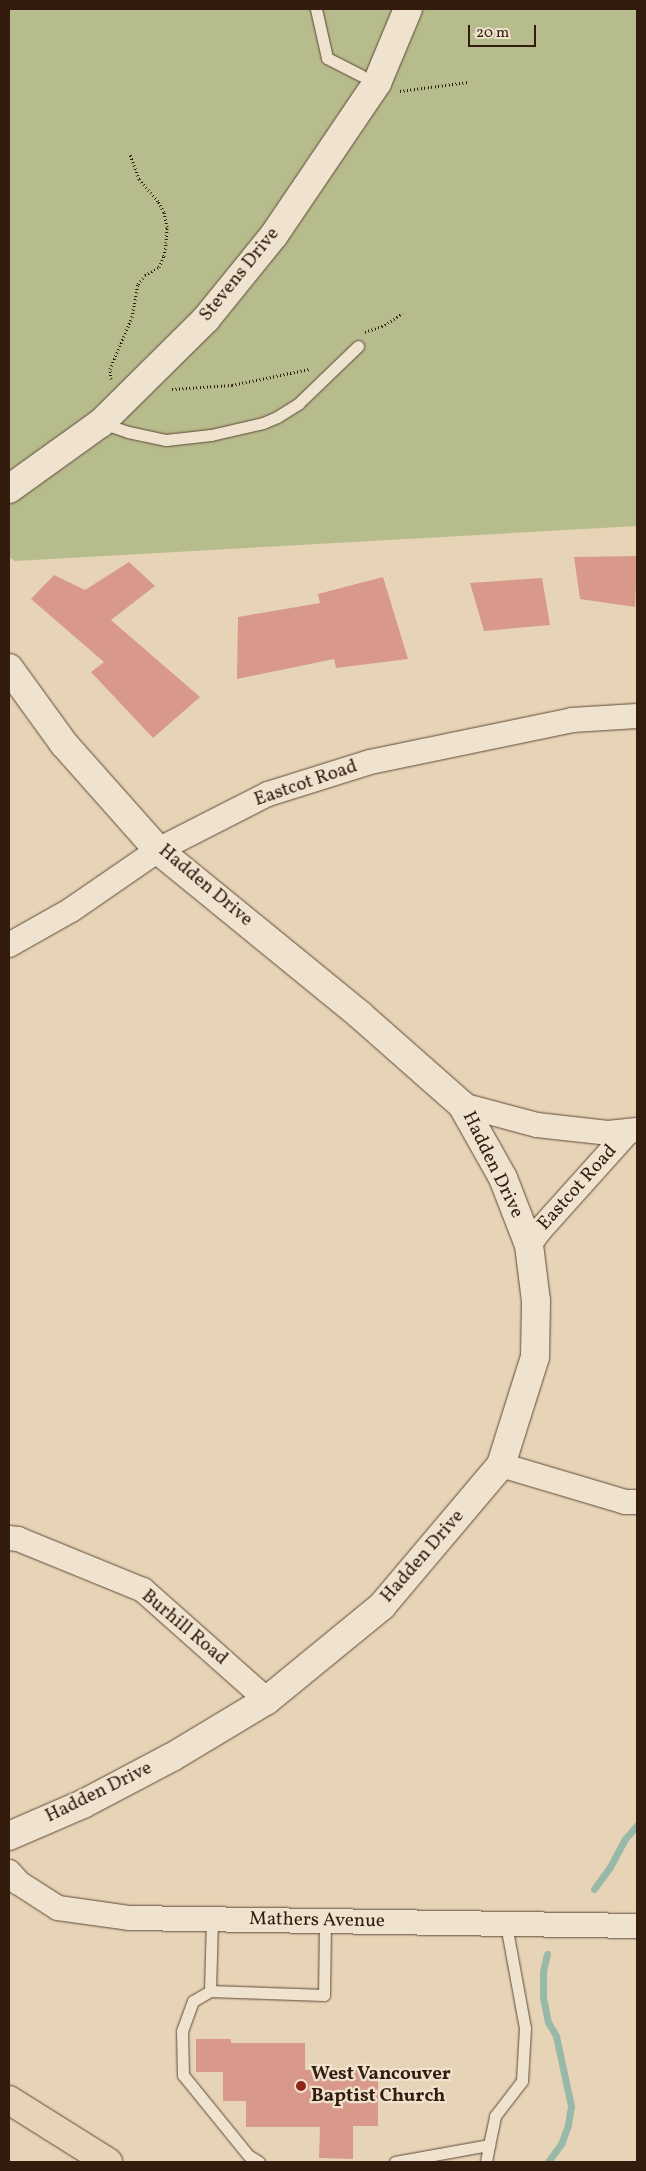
<!DOCTYPE html>
<html>
<head>
<meta charset="utf-8">
<style>
	body { margin:0 }
	#map { position:relative; width:646px; height:2171px; overflow:hidden; background:#e7d4b6; font-family:Vollkorn,serif }
	div>[style] { position:absolute }
	.green>* { inset:0; background:#b7bc8d }
	.stream>* { height:7px; margin:-3.5px; padding:0 3.5px; transform-origin:3.5px; border-radius:3.5px; background:#98b9a8 }
	.building>* { inset:0; background:#d8998a }
	.path>* { height:3px; margin-top:-1.5px; transform-origin:0; background:repeating-linear-gradient(90deg,#331b0e 0 1px,transparent 0 3.5px) }
	.roads { filter:drop-shadow(0 0 1px #604938) drop-shadow(0 0 1px #604938) }
	.service>* { height:11px; margin:-5.5px; padding:0 5.5px; transform-origin:5.5px; border-radius:5.5px; background:#efe3d0 }
	.minor>* { height:24px; margin:-12px; padding:0 12px; transform-origin:12px; border-radius:12px; background:#efe3d0 }
	.tertiary>* { height:28px; margin:-14px; padding:0 14px; transform-origin:14px; border-radius:14px; background:#efe3d0 }
	.motorway>* { height:28px; margin:-14px; padding:0 14px; transform-origin:14px; border-radius:14px; background:#e7d4b6 }
	.dots>* { width:14px; height:14px; translate:-50% -50%; box-sizing:border-box; border:2px solid #efe3d0; border-radius:50% }
	span { translate:-50% -50%; white-space:nowrap; text-align:center; line-height:1.15; -webkit-text-stroke:4.5px #efe3d0; paint-order:stroke }
	.street-label { font-size:19px; color:#331b0e }
	.poi-label { font-size:19px; color:#331b0e; font-weight:700 }
	.left { translate:0 -50%; text-align:left }
	.frame { position:absolute; inset:0; border:10px solid #331b0e; pointer-events:none }
	.scale { position:absolute; left:468px; top:25px; width:68px; height:22px; box-sizing:border-box; border:2px solid #331b0e; border-top:0; padding-left:6px; font-size:15px; line-height:18px; white-space:nowrap; color:#331b0e; -webkit-text-stroke:4px #efe3d0; paint-order:stroke }
</style>
</head>
<body>
<div id="map">
	<div class="green">
		<i style="clip-path:polygon(9px 9px,637px 9px,637px 526px,15px 561px,9px 557px)"></i>
	</div>
	<div class="stream">
		<i style="left:594px;top:1889px;width:27px;rotate:-54deg"></i>
		<i style="left:610px;top:1867px;width:32px;rotate:-62deg"></i>
		<i style="left:625px;top:1839px;width:18px;rotate:-49deg"></i>
		<i style="left:547px;top:1954px;width:17px;rotate:103deg"></i>
		<i style="left:543px;top:1971px;width:26px;rotate:90deg"></i>
		<i style="left:543px;top:1997px;width:25px;rotate:79deg"></i>
		<i style="left:548px;top:2022px;width:16px;rotate:60deg"></i>
		<i style="left:556px;top:2036px;width:72px;rotate:77.9deg"></i>
		<i style="left:571px;top:2106px;width:19px;rotate:99deg"></i>
		<i style="left:568px;top:2125px;width:20px;rotate:110deg"></i>
		<i style="left:561px;top:2144px;width:22px;rotate:126deg"></i>
	</div>
	<div class="building">
		<i style="clip-path:polygon(637px 556px,635px 607px,580px 599px,574px 557px)"></i>
		<i style="clip-path:polygon(129px 562px,155px 586px,111px 620px,200px 697px,153px 738px,91px 672px,104px 662px,31px 599px,54px 575px,85px 590px)"></i>
		<i style="clip-path:polygon(383px 577px,408px 659px,336px 668px,334px 659px,237px 679px,238px 617px,320px 603px,318px 594px)"></i>
		<i style="clip-path:polygon(542px 578px,550px 625px,484px 631px,470px 583px)"></i>
		<i style="clip-path:polygon(196px 2039px,231px 2039px,231px 2043px,305px 2043px,305px 2070px,378px 2070px,378px 2126px,353px 2126px,353px 2159px,319px 2158px,320px 2127px,246px 2127px,246px 2101px,223px 2101px,223px 2072px,196px 2072px)"></i>
	</div>
	<div class="path">
		<i style="left:400px;top:91px;width:69px;rotate:-7.5deg"></i>
		<i style="left:365px;top:332px;width:21px;rotate:-19deg"></i>
		<i style="left:385px;top:325px;width:21px;rotate:-35deg"></i>
		<i style="left:111px;top:379px;width:10px;rotate:-96deg"></i>
		<i style="left:110px;top:369px;width:56px;rotate:-67.1deg"></i>
		<i style="left:132px;top:317px;width:34px;rotate:-80deg"></i>
		<i style="left:138px;top:284px;width:11px;rotate:-52deg"></i>
		<i style="left:145px;top:275px;width:16px;rotate:-30deg"></i>
		<i style="left:159px;top:267px;width:12px;rotate:-66deg"></i>
		<i style="left:164px;top:256px;width:13px;rotate:-81deg"></i>
		<i style="left:166px;top:243px;width:16px;rotate:-86deg"></i>
		<i style="left:167px;top:227px;width:15px;rotate:-101deg"></i>
		<i style="left:164px;top:212px;width:13px;rotate:-119deg"></i>
		<i style="left:158px;top:201px;width:29px;rotate:-131deg"></i>
		<i style="left:139px;top:179px;width:27px;rotate:-110deg"></i>
		<i style="left:172px;top:389px;width:60px;rotate:-3.8deg"></i>
		<i style="left:232px;top:385px;width:79px;rotate:-11.7deg"></i>
	</div>
	<div class="roads">
		<div class="service">
			<i style="left:316px;top:9px;width:50px;rotate:77.3deg"></i>
			<i style="left:327px;top:58px;width:38px;rotate:27deg"></i>
			<i style="left:102px;top:423px;width:28px;rotate:19deg"></i>
			<i style="left:128px;top:432px;width:39px;rotate:12deg"></i>
			<i style="left:166px;top:440px;width:45px;rotate:-6.3deg"></i>
			<i style="left:211px;top:435px;width:53px;rotate:-13deg"></i>
			<i style="left:263px;top:423px;width:15px;rotate:-23deg"></i>
			<i style="left:277px;top:417px;width:26px;rotate:-32deg"></i>
			<i style="left:299px;top:403px;width:82px;rotate:-44deg"></i>
			<i style="left:210px;top:1991px;width:72px;rotate:-88.4deg"></i>
			<i style="left:489px;top:2145px;width:30px;rotate:-78deg"></i>
			<i style="left:495px;top:2116px;width:44px;rotate:-52.4deg"></i>
			<i style="left:522px;top:2081px;width:53px;rotate:-86.8deg"></i>
			<i style="left:525px;top:2028px;width:106px;rotate:-100.4deg"></i>
			<i style="left:259px;top:2162px;width:13px;rotate:-148deg"></i>
			<i style="left:248px;top:2155px;width:103px;rotate:-129.1deg"></i>
			<i style="left:183px;top:2075px;width:44px;rotate:-91.3deg"></i>
			<i style="left:182px;top:2031px;width:32px;rotate:-70deg"></i>
			<i style="left:193px;top:2001px;width:20px;rotate:-30deg"></i>
			<i style="left:210px;top:1991px;width:114px;rotate:2deg"></i>
			<i style="left:324px;top:1995px;width:74px;rotate:-89.2deg"></i>
			<i style="left:395px;top:2162px;width:96px;rotate:-10.3deg"></i>
			<i style="left:489px;top:2145px;width:17px;rotate:100deg"></i>
		</div>
		<div class="minor">
			<i style="left:9px;top:945px;width:71px;rotate:-29.4deg"></i>
			<i style="left:71px;top:910px;width:106px;rotate:-34.6deg"></i>
			<i style="left:158px;top:850px;width:123px;rotate:-27deg"></i>
			<i style="left:268px;top:794px;width:107px;rotate:-17.4deg"></i>
			<i style="left:370px;top:762px;width:206px;rotate:-11.7deg"></i>
			<i style="left:572px;top:720px;width:65px;rotate:-3.5deg"></i>
			<i style="left:462px;top:1105px;width:78px;rotate:14.9deg"></i>
			<i style="left:537px;top:1125px;width:71px;rotate:6.4deg"></i>
			<i style="left:608px;top:1133px;width:29px;rotate:-6deg"></i>
			<i style="left:529px;top:1245px;width:19px;rotate:-54deg"></i>
			<i style="left:540px;top:1230px;width:132px;rotate:-48.1deg"></i>
			<i style="left:501px;top:1465px;width:129px;rotate:16.6deg"></i>
			<i style="left:625px;top:1502px;width:12px"></i>
			<i style="left:9px;top:1538px;width:9px;rotate:6deg"></i>
			<i style="left:18px;top:1539px;width:135px;rotate:22.2deg"></i>
			<i style="left:143px;top:1590px;width:166px;rotate:41.6deg"></i>
			<i style="left:9px;top:1872px;width:15px;rotate:48deg"></i>
			<i style="left:19px;top:1883px;width:46px;rotate:32.7deg"></i>
			<i style="left:58px;top:1908px;width:73px;rotate:7.9deg"></i>
			<i style="left:130px;top:1918px;width:507px;rotate:0.9deg"></i>
		</div>
		<div class="tertiary">
			<i style="left:9px;top:489px;width:113px;rotate:-35.7deg"></i>
			<i style="left:101px;top:423px;width:148px;rotate:-44.7deg"></i>
			<i style="left:206px;top:319px;width:108px;rotate:-51deg"></i>
			<i style="left:274px;top:235px;width:184px;rotate:-55.9deg"></i>
			<i style="left:377px;top:83px;width:80px;rotate:-67.3deg"></i>
			<i style="left:9px;top:668px;width:94px;rotate:54.1deg"></i>
			<i style="left:64px;top:744px;width:142px;rotate:48.4deg"></i>
			<i style="left:158px;top:850px;width:261px;rotate:39.2deg"></i>
			<i style="left:360px;top:1015px;width:136px;rotate:41.4deg"></i>
			<i style="left:462px;top:1105px;width:84px;rotate:60.7deg"></i>
			<i style="left:503px;top:1178px;width:72px;rotate:68.8deg"></i>
			<i style="left:529px;top:1245px;width:56px;rotate:82.9deg"></i>
			<i style="left:536px;top:1301px;width:56px;rotate:91deg"></i>
			<i style="left:535px;top:1357px;width:113px;rotate:107.5deg"></i>
			<i style="left:501px;top:1465px;width:185px;rotate:130.2deg"></i>
			<i style="left:382px;top:1606px;width:149px;rotate:140.7deg"></i>
			<i style="left:267px;top:1700px;width:111px;rotate:149deg"></i>
			<i style="left:172px;top:1757px;width:101px;rotate:152.2deg"></i>
			<i style="left:83px;top:1804px;width:81px;rotate:156.6deg"></i>
		</div>
		<div class="motorway">
			<i style="left:9px;top:2100px;width:117px;rotate:32.1deg"></i>
		</div>
	</div>
	<div class="dots">
		<i style="left:301px;top:2086px;background:#8f2418"></i>
	</div>
	<div class="street-label">
		<span style="left:240px;top:275px;rotate:-51deg">Stevens Drive</span>
		<span style="left:306px;top:784px;rotate:-19deg">Eastcot Road</span>
		<span style="left:205px;top:886px;rotate:40deg">Hadden Drive</span>
		<span style="left:492px;top:1165px;rotate:64deg">Hadden Drive</span>
		<span style="left:578px;top:1188px;rotate:-48deg">Eastcot Road</span>
		<span style="left:423px;top:1557px;rotate:-49deg">Hadden Drive</span>
		<span style="left:184px;top:1628px;rotate:40deg">Burhill Road</span>
		<span style="left:99px;top:1793px;rotate:-26deg">Hadden Drive</span>
		<span style="left:317px;top:1921px;rotate:1deg">Mathers Avenue</span>
	</div>
	<div class="poi-label">
		<span class="left" style="left:311px;top:2086px">West Vancouver<br>Baptist Church</span>
	</div>
	<div class="frame"></div>
	<div class="scale">20 m</div>
</div>
</body>
</html>
